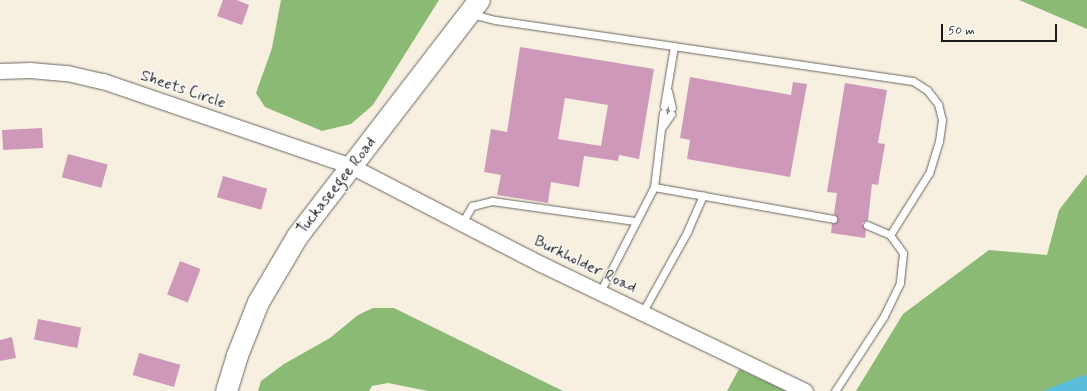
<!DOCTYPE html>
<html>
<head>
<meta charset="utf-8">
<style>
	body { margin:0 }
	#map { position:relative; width:1087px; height:391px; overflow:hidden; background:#f7f0e0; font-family:Mynerve,sans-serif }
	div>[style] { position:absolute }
	.forest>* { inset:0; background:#8aba73 }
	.water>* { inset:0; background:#5abdd9 }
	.building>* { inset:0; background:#ce99b8; transform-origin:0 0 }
	.roads { filter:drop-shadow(0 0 1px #696661) drop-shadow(0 0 1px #696661) }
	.lane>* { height:7px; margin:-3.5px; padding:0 3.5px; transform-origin:3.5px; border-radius:3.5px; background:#fff }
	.street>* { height:15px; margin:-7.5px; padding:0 7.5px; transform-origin:7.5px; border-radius:7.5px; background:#fff }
	.secondary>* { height:21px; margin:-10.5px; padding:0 10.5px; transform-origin:10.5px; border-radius:10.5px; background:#fff }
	span { translate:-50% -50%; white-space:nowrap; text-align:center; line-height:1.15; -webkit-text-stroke:3px #fff; paint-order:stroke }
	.street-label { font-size:16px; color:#1c1c1c }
	.scale { position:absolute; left:941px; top:24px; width:116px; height:18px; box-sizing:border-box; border:2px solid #1c1c1c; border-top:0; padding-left:5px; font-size:12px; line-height:14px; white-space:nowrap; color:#1c1c1c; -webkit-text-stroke:3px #fff; paint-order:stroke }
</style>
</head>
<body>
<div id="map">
	<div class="forest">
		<i style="clip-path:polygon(281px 0,439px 0,373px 105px,351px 124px,322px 131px,265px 107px,256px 93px,272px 48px)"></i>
		<i style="clip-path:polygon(1019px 0,1087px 0,1087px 29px)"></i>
		<i style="clip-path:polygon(1087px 174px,1087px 391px,856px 391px,903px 314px,989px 250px,1047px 255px,1059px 210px)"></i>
		<i style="clip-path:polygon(373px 308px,394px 308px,563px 391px,428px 391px,388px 383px,372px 386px,369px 391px,258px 391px,261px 381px,284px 364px,330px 338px,358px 315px)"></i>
		<i style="clip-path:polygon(739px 369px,786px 391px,727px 391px)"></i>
	</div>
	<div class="water">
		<i style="clip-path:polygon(1087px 375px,1087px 391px,1043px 391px,1078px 377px)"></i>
	</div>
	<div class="building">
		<i style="clip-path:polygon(223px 0,237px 0,249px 5px,242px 25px,217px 16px)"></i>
		<i style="clip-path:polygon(evenodd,520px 47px,654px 69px,639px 159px,619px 155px,618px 161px,584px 156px,579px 187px,551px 182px,548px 203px,497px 195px,501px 175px,484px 172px,491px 129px,507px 132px,520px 47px,565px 98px,608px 105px,601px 146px,558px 139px,565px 98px)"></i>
		<i style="clip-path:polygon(690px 77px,791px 95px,793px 82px,807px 84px,790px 177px,687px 159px,690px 140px,680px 138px)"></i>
		<i style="clip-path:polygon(845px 83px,887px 90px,878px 143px,885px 144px,878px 185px,872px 184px,868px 220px,862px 223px,866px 230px,865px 238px,831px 233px,832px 224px,838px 219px,834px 214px,837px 193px,827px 192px)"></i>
		<i style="left:42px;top:128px;width:20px;height:40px;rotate:87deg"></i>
		<i style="left:68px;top:154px;width:41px;height:24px;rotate:15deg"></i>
		<i style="left:223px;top:176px;width:46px;height:22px;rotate:16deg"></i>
		<i style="left:180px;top:261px;width:22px;height:36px;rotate:21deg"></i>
		<i style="left:38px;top:319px;width:44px;height:21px;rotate:11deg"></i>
		<i style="clip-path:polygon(12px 337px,16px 358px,0 361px,0 340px)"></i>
		<i style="left:139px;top:353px;width:43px;height:23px;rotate:16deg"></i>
	</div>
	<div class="roads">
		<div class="lane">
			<i style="left:472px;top:14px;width:24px;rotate:15deg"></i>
			<i style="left:495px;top:20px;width:422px;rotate:8.3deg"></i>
			<i style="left:913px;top:81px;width:17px;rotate:33deg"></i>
			<i style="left:927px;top:90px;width:18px;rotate:52deg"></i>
			<i style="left:938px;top:104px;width:16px;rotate:76deg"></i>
			<i style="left:942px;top:120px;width:21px;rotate:98deg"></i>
			<i style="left:939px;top:141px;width:34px;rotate:107deg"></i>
			<i style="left:929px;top:173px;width:73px;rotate:122.2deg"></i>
			<i style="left:890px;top:235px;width:22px;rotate:54deg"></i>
			<i style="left:903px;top:253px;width:30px;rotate:96deg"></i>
			<i style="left:900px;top:283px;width:37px;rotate:116deg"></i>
			<i style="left:884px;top:316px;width:90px;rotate:123.2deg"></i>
			<i style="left:668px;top:91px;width:17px;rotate:77deg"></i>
			<i style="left:664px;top:106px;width:61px;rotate:-80.5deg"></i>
			<i style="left:662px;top:127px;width:16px;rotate:-55deg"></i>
			<i style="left:654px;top:187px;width:75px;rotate:-83.1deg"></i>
			<i style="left:462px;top:223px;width:20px;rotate:-60deg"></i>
			<i style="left:472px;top:206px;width:21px;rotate:-14deg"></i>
			<i style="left:492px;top:201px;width:144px;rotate:8deg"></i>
			<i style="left:867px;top:225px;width:25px;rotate:23deg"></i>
			<i style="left:600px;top:292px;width:118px;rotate:-62.8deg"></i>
			<i style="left:654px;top:187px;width:182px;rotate:10.1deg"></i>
			<i style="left:642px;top:313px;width:93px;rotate:-60.9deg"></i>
			<i style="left:687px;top:232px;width:40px;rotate:-66.6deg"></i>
		</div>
		<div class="street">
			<i style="left:0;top:71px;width:30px;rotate:-2deg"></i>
			<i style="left:30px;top:70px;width:37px;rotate:5deg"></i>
			<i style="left:67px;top:73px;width:37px;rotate:13deg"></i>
			<i style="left:103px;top:81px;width:262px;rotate:18.9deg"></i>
			<i style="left:351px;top:166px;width:214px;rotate:27.3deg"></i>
			<i style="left:541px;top:264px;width:293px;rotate:25.7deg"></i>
		</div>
		<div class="secondary">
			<i style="left:226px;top:391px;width:38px;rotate:-73deg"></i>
			<i style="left:237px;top:355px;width:57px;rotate:-68.4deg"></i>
			<i style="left:258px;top:302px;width:77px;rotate:-59.4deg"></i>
			<i style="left:297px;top:236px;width:298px;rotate:-52.4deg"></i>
		</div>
	</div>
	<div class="street-label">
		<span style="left:183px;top:90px;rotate:19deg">Sheets Circle</span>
		<span style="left:337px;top:186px;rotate:-52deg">Tuckaseegee Road</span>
		<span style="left:585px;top:265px;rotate:26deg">Burkholder Road</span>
	</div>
	<div class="scale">50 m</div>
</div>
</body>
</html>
